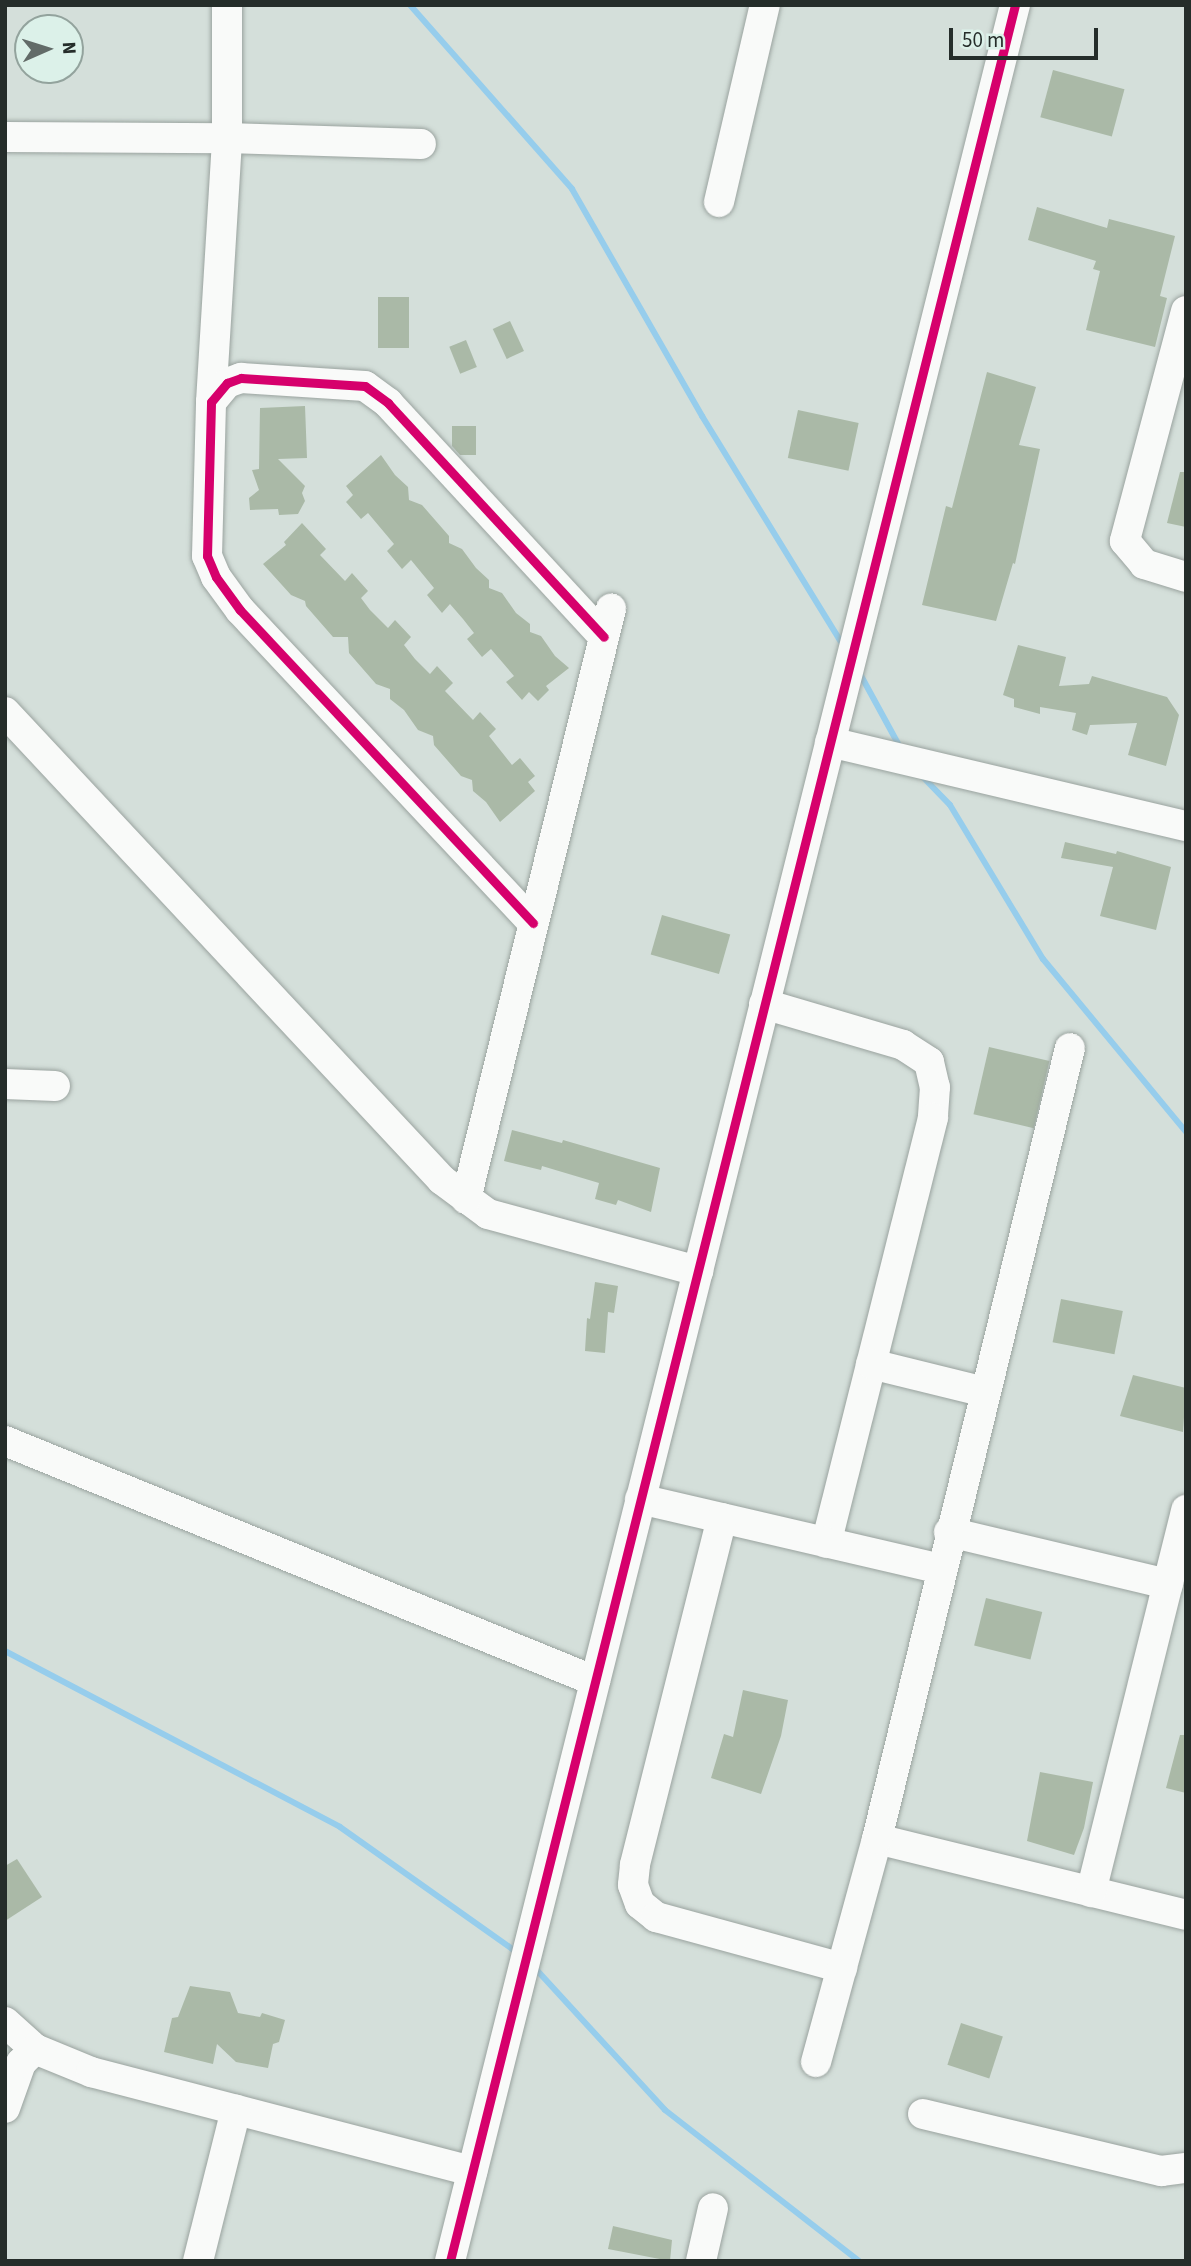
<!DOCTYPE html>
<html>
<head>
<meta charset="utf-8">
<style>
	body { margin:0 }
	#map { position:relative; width:1191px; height:2266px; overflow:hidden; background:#d4dfda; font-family:"Source Sans 3",sans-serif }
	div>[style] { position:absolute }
	.stream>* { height:6px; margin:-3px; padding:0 3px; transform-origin:3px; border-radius:3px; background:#96cdec }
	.building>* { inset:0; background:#aab9a7; transform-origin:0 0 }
	.roads { filter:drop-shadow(0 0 2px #9aa39f) drop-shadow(0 0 2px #9aa39f) }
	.minor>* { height:30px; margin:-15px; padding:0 15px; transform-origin:15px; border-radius:15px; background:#f9faf9 }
	.cycleway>* { height:9px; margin:-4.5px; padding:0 4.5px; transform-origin:4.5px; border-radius:4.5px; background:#d6006c }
	span { translate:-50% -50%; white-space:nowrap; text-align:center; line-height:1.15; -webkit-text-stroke:6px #dcf1e9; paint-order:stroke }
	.frame { position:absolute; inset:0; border:7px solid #252d2a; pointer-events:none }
	.north { position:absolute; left:14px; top:14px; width:70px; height:70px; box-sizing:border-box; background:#dcf1e9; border:2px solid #93a39d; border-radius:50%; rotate:87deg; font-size:19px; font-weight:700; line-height:28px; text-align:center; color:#252d2a }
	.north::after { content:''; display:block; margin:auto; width:24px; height:32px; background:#626b68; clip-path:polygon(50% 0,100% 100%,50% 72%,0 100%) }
	.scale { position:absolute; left:949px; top:28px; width:149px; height:32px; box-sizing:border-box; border:4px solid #252d2a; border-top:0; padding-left:9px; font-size:21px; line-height:24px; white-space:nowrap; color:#252d2a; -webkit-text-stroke:5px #dcf1e9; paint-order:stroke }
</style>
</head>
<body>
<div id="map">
	<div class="stream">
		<i style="left:410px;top:5px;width:245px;rotate:48.6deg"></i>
		<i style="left:572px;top:189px;width:262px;rotate:60.2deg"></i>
		<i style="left:702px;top:416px;width:269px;rotate:58.4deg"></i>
		<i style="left:859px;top:672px;width:88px;rotate:61.4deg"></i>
		<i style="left:920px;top:774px;width:43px;rotate:45.9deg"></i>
		<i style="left:950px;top:805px;width:180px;rotate:58.9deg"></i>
		<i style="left:1043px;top:959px;width:224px;rotate:50.4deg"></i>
		<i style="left:5px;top:1651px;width:378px;rotate:27.7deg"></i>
		<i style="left:340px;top:1827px;width:218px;rotate:35.3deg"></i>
		<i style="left:534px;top:1967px;width:194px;rotate:47.5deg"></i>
		<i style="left:665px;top:2110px;width:246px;rotate:37.9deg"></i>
	</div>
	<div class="building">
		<i style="left:1053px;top:70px;width:74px;height:49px;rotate:15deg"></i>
		<i style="clip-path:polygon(1037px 207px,1107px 228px,1109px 219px,1175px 236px,1160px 296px,1167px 298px,1155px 347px,1086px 330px,1100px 271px,1093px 269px,1096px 261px,1028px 240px)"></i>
		<i style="left:378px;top:297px;width:31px;height:51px"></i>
		<i style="left:510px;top:321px;width:33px;height:19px;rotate:65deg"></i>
		<i style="left:466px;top:340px;width:29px;height:18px;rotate:68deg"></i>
		<i style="clip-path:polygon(987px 372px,1036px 387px,1019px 445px,1040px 449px,1015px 564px,1013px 563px,996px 621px,922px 605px,946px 506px,952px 508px)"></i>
		<i style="clip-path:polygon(305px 406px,307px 458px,278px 459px,305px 486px,302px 493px,305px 501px,298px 514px,279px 515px,278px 509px,250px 510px,249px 498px,259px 490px,252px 470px,259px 469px,260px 408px)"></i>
		<i style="left:798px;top:410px;width:62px;height:49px;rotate:12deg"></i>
		<i style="clip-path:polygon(452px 426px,476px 426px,476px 455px,460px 455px,452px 446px)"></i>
		<i style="clip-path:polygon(381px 455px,395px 475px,408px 487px,409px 500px,422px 505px,449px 536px,449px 543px,462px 549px,476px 568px,489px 580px,489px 588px,502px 593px,516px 613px,530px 624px,530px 632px,541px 636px,555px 656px,569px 668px,546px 686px,549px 690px,538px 701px,529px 692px,522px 700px,506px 682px,514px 676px,491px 649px,482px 657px,467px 639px,474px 633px,463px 619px,450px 604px,442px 613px,427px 595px,434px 588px,411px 560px,402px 569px,387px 551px,394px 544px,368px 513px,361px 519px,346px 502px,353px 495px,346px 486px)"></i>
		<i style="clip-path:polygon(1180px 472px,1186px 472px,1186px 527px,1167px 523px)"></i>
		<i style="clip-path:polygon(302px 523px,326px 549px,320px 555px,345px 581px,352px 573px,368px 591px,361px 598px,370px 610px,388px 628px,395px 620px,411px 637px,404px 645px,415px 659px,430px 674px,437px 666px,453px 683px,445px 691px,473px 720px,480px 712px,496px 729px,489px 736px,512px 765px,520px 758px,535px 776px,528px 782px,535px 791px,500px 822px,486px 802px,473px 791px,472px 780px,461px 776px,434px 745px,433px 736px,418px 730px,404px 710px,390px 699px,390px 689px,376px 684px,349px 653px,348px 637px,333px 637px,306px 606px,305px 601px,291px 595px,263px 564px,286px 545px,284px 542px)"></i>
		<i style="clip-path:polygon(1018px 645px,1066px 657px,1059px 686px,1089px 684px,1092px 676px,1167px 697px,1179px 715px,1166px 766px,1128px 755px,1137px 723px,1090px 725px,1087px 735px,1072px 730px,1076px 713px,1040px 707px,1040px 714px,1014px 707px,1014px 699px,1003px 695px)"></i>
		<i style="clip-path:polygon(1065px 842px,1116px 854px,1117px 851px,1171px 867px,1156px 930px,1100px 916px,1113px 867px,1061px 858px)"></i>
		<i style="left:662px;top:915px;width:71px;height:41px;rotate:16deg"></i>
		<i style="left:989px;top:1047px;width:62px;height:69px;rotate:13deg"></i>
		<i style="clip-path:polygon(512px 1130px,562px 1143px,563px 1140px,660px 1168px,651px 1212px,618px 1200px,616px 1205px,595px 1199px,599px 1183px,542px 1166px,541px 1170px,504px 1161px)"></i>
		<i style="clip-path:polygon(595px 1282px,618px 1286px,614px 1313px,608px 1312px,605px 1353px,585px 1351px,587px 1318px,590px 1319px)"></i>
		<i style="left:1061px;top:1299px;width:63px;height:44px;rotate:11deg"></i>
		<i style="clip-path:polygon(1133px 1375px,1186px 1388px,1183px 1432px,1120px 1416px)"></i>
		<i style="left:986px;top:1598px;width:58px;height:49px;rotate:14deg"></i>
		<i style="clip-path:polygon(743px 1690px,788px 1700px,781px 1736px,761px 1794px,711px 1778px,724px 1734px,733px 1737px)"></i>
		<i style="clip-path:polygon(1180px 1735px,1186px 1735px,1186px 1793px,1166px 1788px)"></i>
		<i style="clip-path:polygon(1040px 1772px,1093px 1782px,1084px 1828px,1074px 1855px,1027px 1841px)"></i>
		<i style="clip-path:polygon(17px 1859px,42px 1897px,5px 1921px,5px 1866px)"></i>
		<i style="clip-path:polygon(190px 1986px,230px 1992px,238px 2013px,260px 2017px,262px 2013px,285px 2020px,279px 2042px,273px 2044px,268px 2068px,236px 2062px,217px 2044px,213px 2064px,164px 2052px,172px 2018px,178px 2017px)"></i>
		<i style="left:961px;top:2023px;width:44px;height:44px;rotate:18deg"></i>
		<i style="clip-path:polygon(613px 2226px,672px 2240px,670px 2261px,608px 2249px)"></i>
	</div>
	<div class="roads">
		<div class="minor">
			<i style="left:5px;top:137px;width:222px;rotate:0.3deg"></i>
			<i style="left:227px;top:138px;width:194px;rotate:1.8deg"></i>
			<i style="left:719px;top:202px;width:202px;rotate:-76.9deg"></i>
			<i style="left:1186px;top:311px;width:238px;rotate:104.9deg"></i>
			<i style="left:1125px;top:541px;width:30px;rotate:50deg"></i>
			<i style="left:1144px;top:564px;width:44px;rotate:17.2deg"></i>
			<i style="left:211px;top:402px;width:264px;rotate:-86.5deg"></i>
			<i style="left:227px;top:138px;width:133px;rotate:-90deg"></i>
			<i style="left:5px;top:712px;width:640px;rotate:46.96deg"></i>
			<i style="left:442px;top:1180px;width:57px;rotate:36.5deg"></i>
			<i style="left:488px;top:1214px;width:218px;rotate:15.2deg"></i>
			<i style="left:830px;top:742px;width:366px;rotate:13.3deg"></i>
			<i style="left:533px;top:923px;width:429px;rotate:-133.1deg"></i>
			<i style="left:240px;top:610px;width:41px;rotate:-126deg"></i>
			<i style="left:216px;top:577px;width:23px;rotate:-113deg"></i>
			<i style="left:207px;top:556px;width:154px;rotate:-88.5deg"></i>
			<i style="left:211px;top:402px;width:25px;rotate:-50deg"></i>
			<i style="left:227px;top:383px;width:15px;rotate:-20deg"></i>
			<i style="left:241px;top:378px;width:124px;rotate:3.7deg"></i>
			<i style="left:365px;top:386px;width:29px;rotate:36deg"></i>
			<i style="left:388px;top:403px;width:318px;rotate:47.3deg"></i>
			<i style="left:764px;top:1004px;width:145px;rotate:16.4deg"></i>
			<i style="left:903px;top:1045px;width:31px;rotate:33deg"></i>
			<i style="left:929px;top:1062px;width:26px;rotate:77deg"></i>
			<i style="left:935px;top:1087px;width:31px;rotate:94deg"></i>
			<i style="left:933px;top:1118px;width:438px;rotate:104.1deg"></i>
			<i style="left:5px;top:1084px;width:50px;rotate:2.3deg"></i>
			<i style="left:466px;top:1199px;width:608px;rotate:-76.19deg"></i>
			<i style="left:871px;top:1364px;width:117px;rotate:13.8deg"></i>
			<i style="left:5px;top:1441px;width:637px;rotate:22.14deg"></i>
			<i style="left:640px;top:1499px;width:309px;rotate:13.1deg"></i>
			<i style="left:722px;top:1518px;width:358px;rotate:104.1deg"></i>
			<i style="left:635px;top:1865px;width:20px;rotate:96deg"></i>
			<i style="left:633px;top:1885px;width:20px;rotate:70deg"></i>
			<i style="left:640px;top:1904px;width:21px;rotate:39deg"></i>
			<i style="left:656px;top:1917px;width:193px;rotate:15.3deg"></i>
			<i style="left:949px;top:1532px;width:225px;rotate:13.4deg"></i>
			<i style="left:877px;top:1839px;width:318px;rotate:13.8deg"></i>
			<i style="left:1091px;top:1892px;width:394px;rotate:-76deg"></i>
			<i style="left:5px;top:2022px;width:40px;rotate:42deg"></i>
			<i style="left:35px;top:2049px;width:61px;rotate:22.3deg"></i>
			<i style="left:91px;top:2072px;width:394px;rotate:14.6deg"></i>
			<i style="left:816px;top:2062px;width:231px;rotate:-74.7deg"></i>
			<i style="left:877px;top:1839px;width:814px;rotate:-76.29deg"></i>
			<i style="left:5px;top:2108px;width:48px;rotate:-70.4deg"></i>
			<i style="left:21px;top:2063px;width:20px;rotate:-45deg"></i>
			<i style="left:923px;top:2114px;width:245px;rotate:13.5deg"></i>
			<i style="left:1161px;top:2171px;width:25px;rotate:-7deg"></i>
			<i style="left:198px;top:2261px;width:156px;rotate:-75.9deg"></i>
			<i style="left:450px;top:2261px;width:2326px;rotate:-75.94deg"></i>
			<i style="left:701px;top:2261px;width:54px;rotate:-77.2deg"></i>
		</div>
	</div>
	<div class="cycleway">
		<i style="left:533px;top:923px;width:429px;rotate:-133.1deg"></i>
		<i style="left:240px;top:610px;width:41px;rotate:-126deg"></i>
		<i style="left:216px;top:577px;width:23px;rotate:-113deg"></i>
		<i style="left:207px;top:556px;width:154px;rotate:-88.5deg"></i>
		<i style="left:211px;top:402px;width:25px;rotate:-50deg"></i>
		<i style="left:227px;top:383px;width:15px;rotate:-20deg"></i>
		<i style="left:241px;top:378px;width:124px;rotate:3.7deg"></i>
		<i style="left:365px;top:386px;width:29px;rotate:36deg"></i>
		<i style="left:388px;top:403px;width:318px;rotate:47.3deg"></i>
		<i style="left:450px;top:2261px;width:2326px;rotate:-75.94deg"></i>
	</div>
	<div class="frame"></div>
	<div class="north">N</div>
	<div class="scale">50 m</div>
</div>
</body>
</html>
